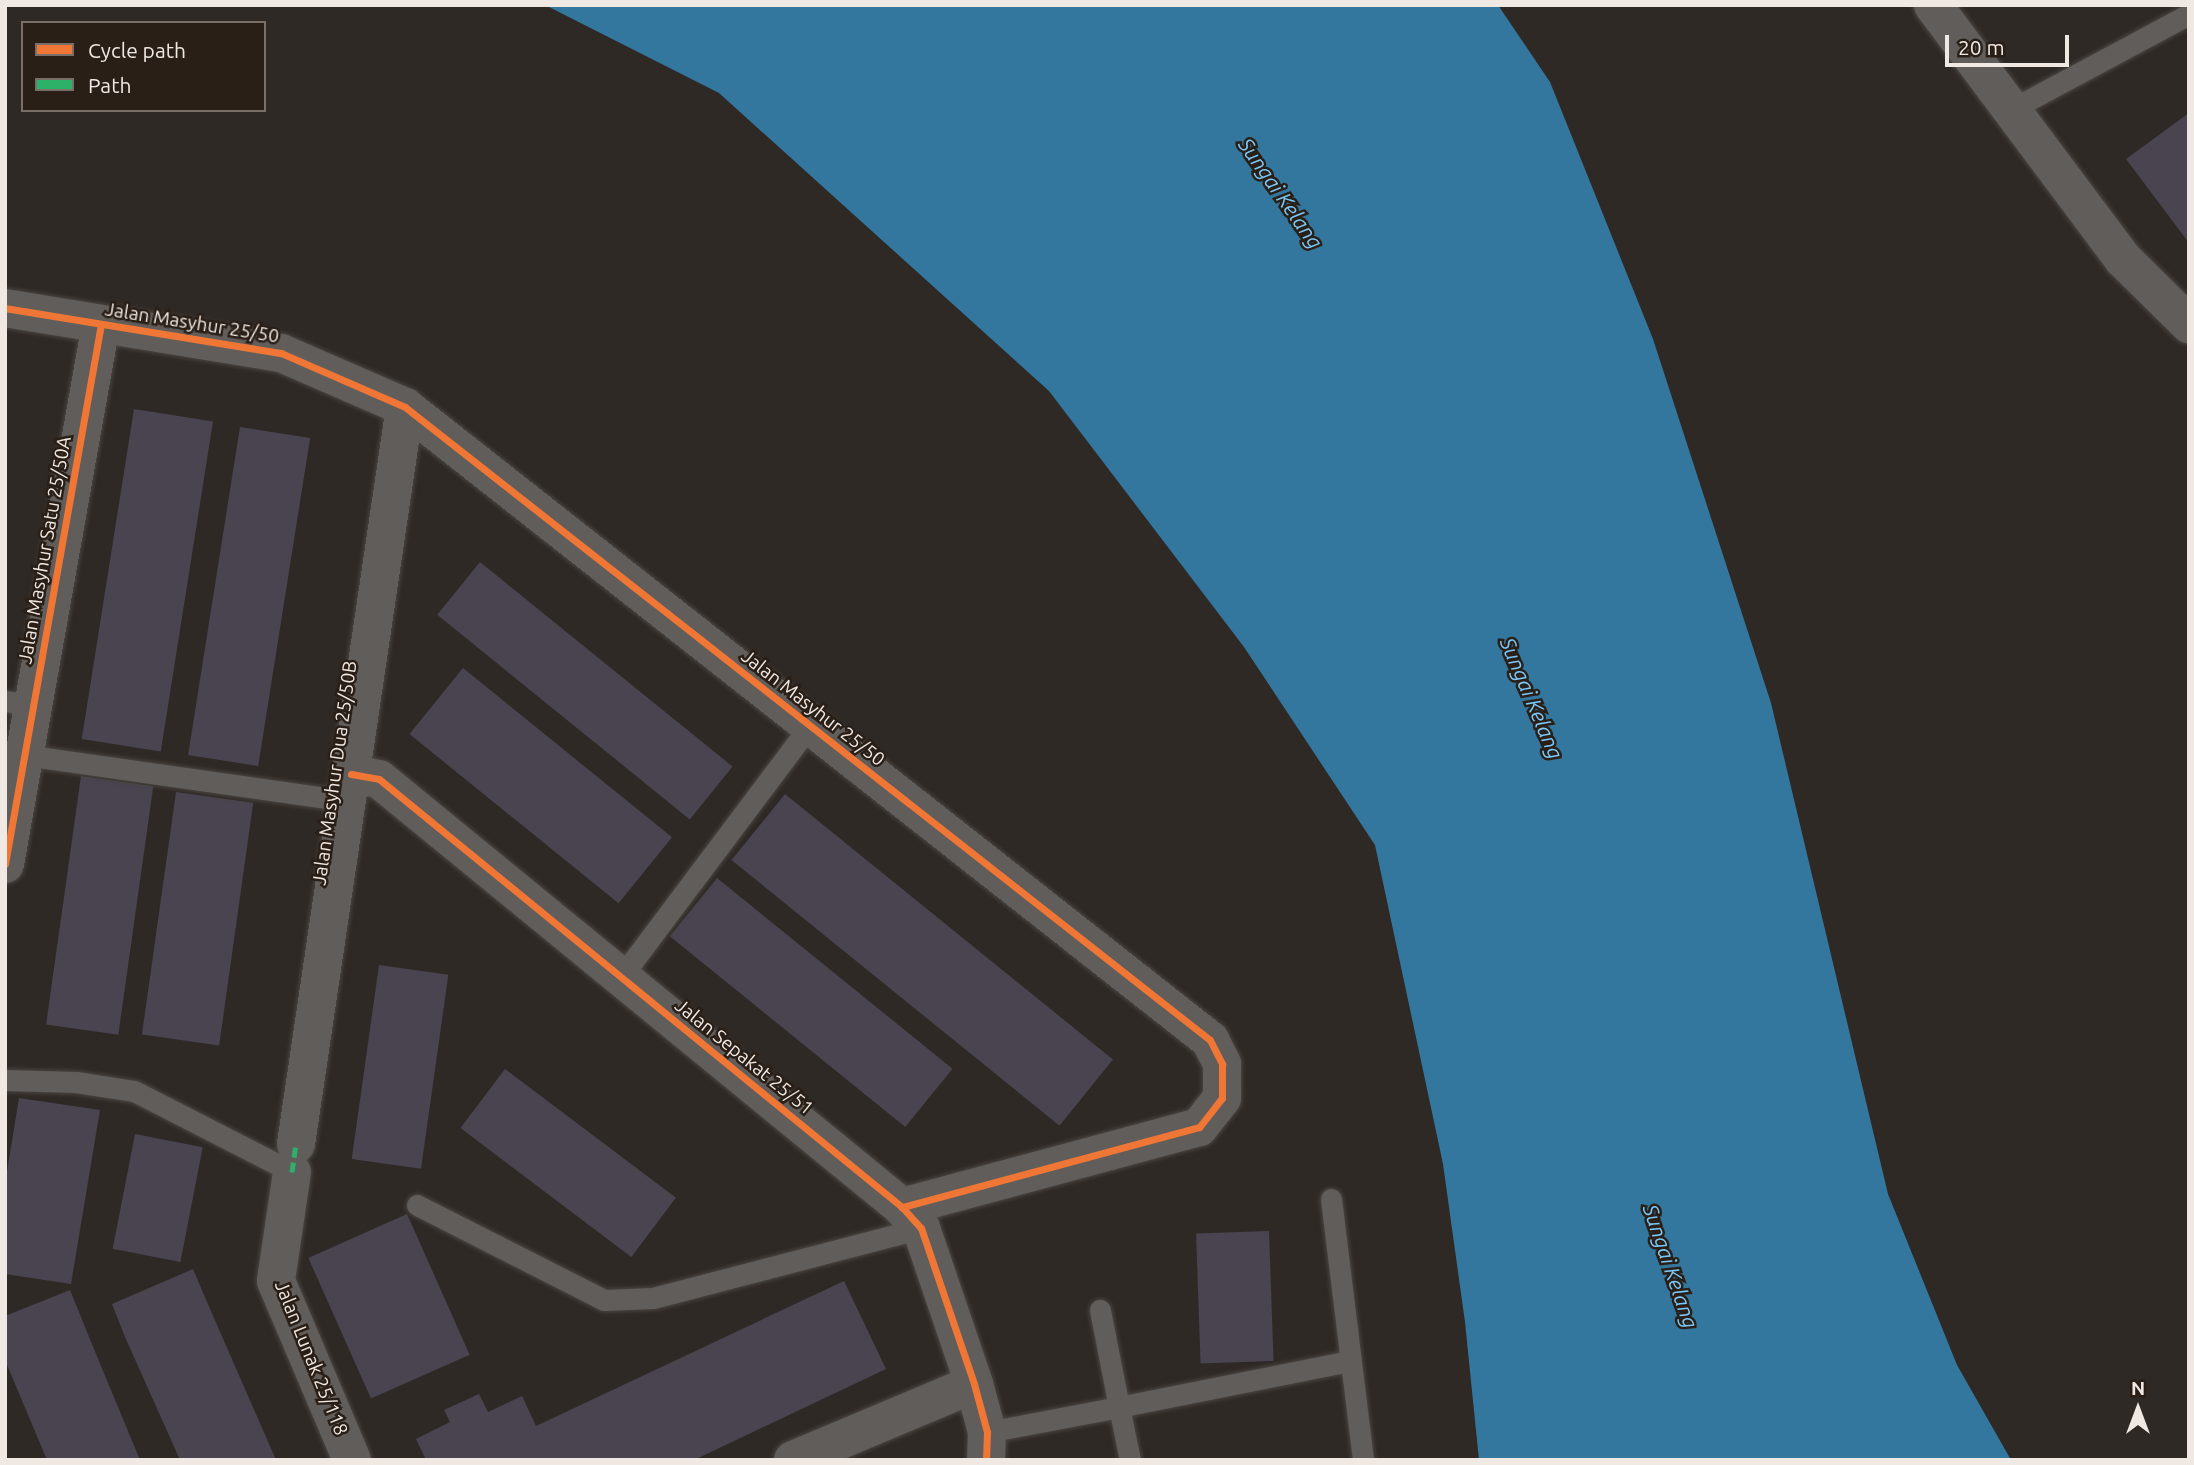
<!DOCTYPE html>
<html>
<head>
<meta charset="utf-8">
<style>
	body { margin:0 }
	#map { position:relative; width:2194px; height:1465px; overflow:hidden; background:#2f2925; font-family:Ubuntu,sans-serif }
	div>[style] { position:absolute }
	.water>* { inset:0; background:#33779f }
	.building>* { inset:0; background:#49444f; transform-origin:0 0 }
	.roads { filter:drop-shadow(0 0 2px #4a4541) drop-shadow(0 0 2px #4a4541) }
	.service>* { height:21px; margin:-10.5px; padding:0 10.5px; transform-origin:10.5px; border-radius:10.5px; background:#615d5a }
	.minor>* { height:38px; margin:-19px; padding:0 19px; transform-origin:19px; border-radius:19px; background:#615d5a }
	.quiet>* { height:5px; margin-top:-2.5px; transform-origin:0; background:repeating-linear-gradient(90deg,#2db169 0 10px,transparent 0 15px) }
	.cycleway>* { height:7px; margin:-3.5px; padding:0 3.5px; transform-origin:3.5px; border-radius:3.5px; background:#f07635 }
	span { translate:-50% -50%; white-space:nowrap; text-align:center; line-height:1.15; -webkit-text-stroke:5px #291f17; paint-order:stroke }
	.street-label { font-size:19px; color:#efe8e3 }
	.water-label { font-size:21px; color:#7ac9fa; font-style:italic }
	.frame { position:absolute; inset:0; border:7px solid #efe8e3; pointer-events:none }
	.legend { position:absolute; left:21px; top:21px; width:245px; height:91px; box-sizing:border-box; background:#291f17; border:2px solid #786f69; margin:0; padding:9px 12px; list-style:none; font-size:21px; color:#efe8e3 }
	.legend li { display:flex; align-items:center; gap:14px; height:35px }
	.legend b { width:35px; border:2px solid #786f69 }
	.north { position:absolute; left:2103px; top:1374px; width:70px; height:70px; -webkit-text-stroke:5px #291f17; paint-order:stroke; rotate:0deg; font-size:19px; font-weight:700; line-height:28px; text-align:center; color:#efe8e3 }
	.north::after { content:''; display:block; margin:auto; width:24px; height:32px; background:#efe8e3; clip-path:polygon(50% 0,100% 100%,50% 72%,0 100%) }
	.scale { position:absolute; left:1945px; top:35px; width:124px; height:32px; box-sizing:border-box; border:4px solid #efe8e3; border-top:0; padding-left:9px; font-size:21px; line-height:24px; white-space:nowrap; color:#efe8e3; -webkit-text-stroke:5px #291f17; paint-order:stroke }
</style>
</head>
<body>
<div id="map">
	<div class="water">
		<i style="clip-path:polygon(545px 5px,1498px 5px,1550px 82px,1653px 339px,1771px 703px,1888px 1194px,1957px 1365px,2011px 1460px,1479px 1460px,1465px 1322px,1443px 1164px,1375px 845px,1244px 647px,1049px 391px,719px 93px)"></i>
	</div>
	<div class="building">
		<i style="clip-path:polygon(2189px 113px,2189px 243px,2126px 159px)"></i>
		<i style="left:134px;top:409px;width:80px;height:334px;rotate:9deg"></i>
		<i style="left:240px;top:427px;width:71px;height:332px;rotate:9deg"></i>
		<i style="left:480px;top:562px;width:325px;height:68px;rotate:39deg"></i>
		<i style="left:463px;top:668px;width:269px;height:85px;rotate:39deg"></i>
		<i style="left:81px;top:776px;width:73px;height:251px;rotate:8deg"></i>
		<i style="left:176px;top:792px;width:78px;height:245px;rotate:8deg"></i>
		<i style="left:785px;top:794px;width:422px;height:85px;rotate:39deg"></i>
		<i style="left:717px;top:878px;width:303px;height:75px;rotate:39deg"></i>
		<i style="left:379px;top:965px;width:70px;height:196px;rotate:8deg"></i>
		<i style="left:505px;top:1069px;width:214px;height:74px;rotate:37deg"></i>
		<i style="clip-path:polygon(19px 1098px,100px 1110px,71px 1284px,5px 1274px,5px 1184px)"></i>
		<i style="left:135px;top:1134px;width:69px;height:117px;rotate:11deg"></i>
		<i style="left:407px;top:1214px;width:154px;height:108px;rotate:66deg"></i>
		<i style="left:1269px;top:1231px;width:130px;height:73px;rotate:88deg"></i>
		<i style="clip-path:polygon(193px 1269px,207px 1302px,276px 1460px,180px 1460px,125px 1337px,112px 1304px)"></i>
		<i style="clip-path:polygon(844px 1281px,886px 1369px,694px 1460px,426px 1460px,416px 1439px,450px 1422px,444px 1410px,479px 1394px,488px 1412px,522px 1396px,536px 1426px)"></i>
		<i style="clip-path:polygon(70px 1290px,96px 1354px,140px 1460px,47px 1460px,5px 1360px,5px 1316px)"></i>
	</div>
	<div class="roads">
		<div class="service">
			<i style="left:2012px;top:109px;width:201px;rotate:-28.2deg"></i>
			<i style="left:5px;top:701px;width:29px;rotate:8deg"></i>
			<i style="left:25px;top:755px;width:325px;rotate:8.1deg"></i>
			<i style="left:621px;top:977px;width:315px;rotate:-53.1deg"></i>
			<i style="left:5px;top:1080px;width:71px;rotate:1.6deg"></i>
			<i style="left:76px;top:1082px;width:59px;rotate:8.8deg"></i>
			<i style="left:134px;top:1091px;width:178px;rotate:27.1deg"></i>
			<i style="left:1331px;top:1199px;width:263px;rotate:83deg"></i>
			<i style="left:417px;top:1205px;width:210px;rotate:26.9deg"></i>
			<i style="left:604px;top:1300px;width:49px;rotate:-2.3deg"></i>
			<i style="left:653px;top:1298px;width:277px;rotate:-14.6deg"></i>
			<i style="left:987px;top:1432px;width:134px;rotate:-10.7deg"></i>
			<i style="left:1119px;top:1407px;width:99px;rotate:-101.1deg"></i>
			<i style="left:1130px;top:1460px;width:54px;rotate:-101.7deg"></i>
			<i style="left:1119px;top:1407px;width:236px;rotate:-11.3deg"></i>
		</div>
		<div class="minor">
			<i style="left:1933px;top:5px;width:317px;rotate:53.2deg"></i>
			<i style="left:2123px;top:259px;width:93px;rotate:44.6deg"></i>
			<i style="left:5px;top:308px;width:280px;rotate:9.3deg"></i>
			<i style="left:281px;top:353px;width:135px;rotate:23.5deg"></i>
			<i style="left:405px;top:407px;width:1024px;rotate:38.18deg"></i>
			<i style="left:1210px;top:1040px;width:27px;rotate:63deg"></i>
			<i style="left:1222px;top:1064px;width:34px;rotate:90deg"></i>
			<i style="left:1222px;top:1098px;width:37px;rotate:128deg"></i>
			<i style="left:1199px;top:1127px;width:308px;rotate:164.9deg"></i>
			<i style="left:351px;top:774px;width:28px;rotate:10deg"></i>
			<i style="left:379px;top:779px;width:676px;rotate:39.3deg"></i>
			<i style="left:902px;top:1207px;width:28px;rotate:48deg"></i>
			<i style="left:921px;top:1228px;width:165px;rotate:71.2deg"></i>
			<i style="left:974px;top:1384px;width:50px;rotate:74.8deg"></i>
			<i style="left:987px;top:1432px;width:28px;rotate:92deg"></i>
			<i style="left:5px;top:864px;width:548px;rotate:-79.92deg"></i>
			<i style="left:296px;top:1144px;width:745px;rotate:-81.59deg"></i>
			<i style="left:292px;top:1172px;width:110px;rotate:98.4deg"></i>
			<i style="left:276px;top:1281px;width:194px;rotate:67deg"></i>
			<i style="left:793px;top:1460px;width:196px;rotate:-22.8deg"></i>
		</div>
	</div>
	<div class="quiet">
		<i style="left:292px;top:1172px;width:28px;rotate:-82deg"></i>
	</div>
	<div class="cycleway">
		<i style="left:5px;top:308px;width:280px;rotate:9.3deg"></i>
		<i style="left:281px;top:353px;width:135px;rotate:23.5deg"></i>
		<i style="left:405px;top:407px;width:1024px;rotate:38.18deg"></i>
		<i style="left:1210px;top:1040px;width:27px;rotate:63deg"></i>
		<i style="left:1222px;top:1064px;width:34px;rotate:90deg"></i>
		<i style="left:1222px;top:1098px;width:37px;rotate:128deg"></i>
		<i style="left:1199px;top:1127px;width:308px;rotate:164.9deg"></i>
		<i style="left:351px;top:774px;width:28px;rotate:10deg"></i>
		<i style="left:379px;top:779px;width:676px;rotate:39.3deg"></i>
		<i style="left:902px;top:1207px;width:28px;rotate:48deg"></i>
		<i style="left:921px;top:1228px;width:165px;rotate:71.2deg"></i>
		<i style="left:974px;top:1384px;width:50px;rotate:74.8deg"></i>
		<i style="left:987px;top:1432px;width:28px;rotate:92deg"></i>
		<i style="left:5px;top:864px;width:548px;rotate:-79.92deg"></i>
	</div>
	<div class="street-label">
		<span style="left:192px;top:323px;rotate:9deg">Jalan Masyhur 25/50</span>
		<span style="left:45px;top:550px;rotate:-80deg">Jalan Masyhur Satu 25/50A</span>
		<span style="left:813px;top:708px;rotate:38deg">Jalan Masyhur 25/50</span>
		<span style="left:335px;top:773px;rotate:-82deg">Jalan Masyhur Dua 25/50B</span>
		<span style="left:744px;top:1057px;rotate:39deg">Jalan Sepakat 25/51</span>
		<span style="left:311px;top:1358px;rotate:68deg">Jalan Lunak 25/118</span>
	</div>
	<div class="water-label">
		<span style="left:1281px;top:193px;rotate:55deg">Sungai Kelang</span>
		<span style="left:1532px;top:698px;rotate:67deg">Sungai Kelang</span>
		<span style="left:1671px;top:1266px;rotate:71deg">Sungai Kelang</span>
	</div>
	<div class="frame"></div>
	<ul class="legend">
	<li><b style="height:9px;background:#f07635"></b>Cycle path</li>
	<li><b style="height:9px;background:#2db169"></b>Path</li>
	</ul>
	<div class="north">N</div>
	<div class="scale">20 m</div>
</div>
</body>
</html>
